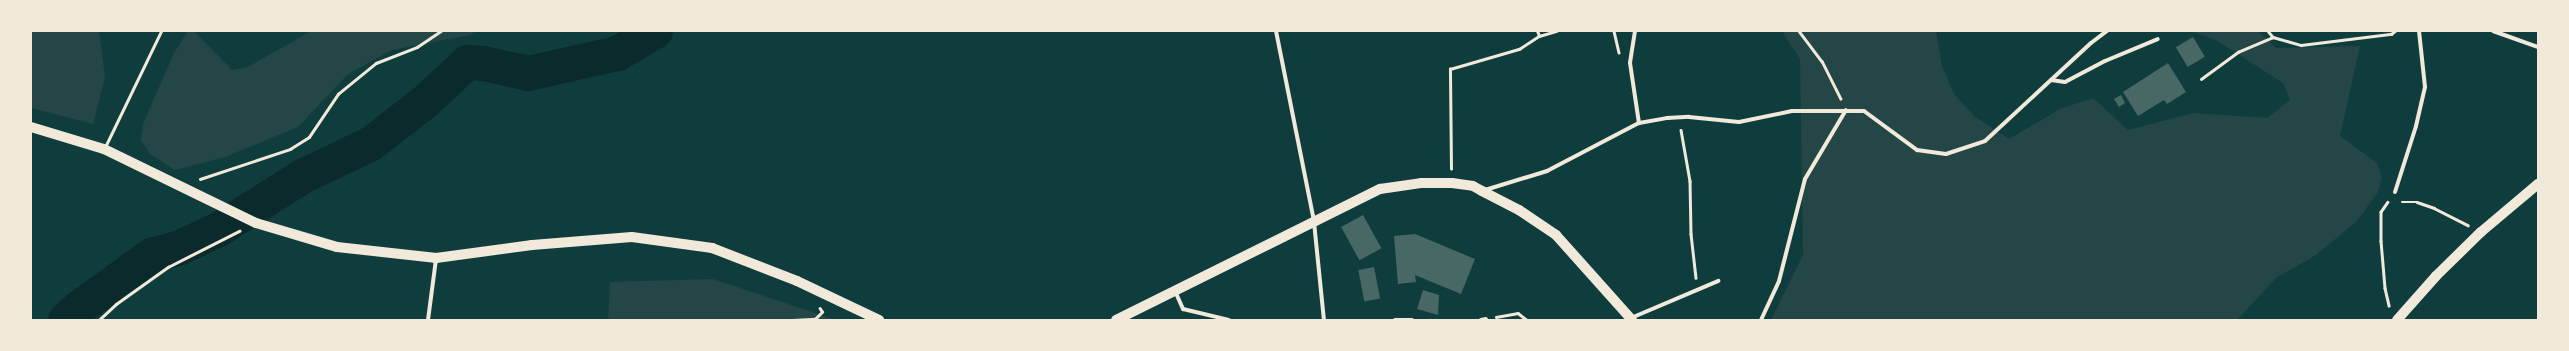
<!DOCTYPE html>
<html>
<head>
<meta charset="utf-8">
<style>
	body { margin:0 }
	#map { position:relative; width:2569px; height:351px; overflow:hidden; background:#0f3d3e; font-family:"Archivo Narrow",sans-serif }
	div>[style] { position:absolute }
	.green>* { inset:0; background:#244646 }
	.river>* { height:35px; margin:-17.5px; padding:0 17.5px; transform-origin:17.5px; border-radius:17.5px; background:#0a2a2b }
	.building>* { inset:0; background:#486865; transform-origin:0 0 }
	.path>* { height:2.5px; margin:-1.25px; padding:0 1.25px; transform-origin:1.25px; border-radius:1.25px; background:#f1e9da }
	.service>* { height:3px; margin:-1.5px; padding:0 1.5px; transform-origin:1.5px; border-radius:1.5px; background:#f1e9da }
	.minor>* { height:4px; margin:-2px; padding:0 2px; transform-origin:2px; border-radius:2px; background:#f1e9da }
	.primary>* { height:10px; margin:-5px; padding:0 5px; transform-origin:5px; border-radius:5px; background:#f1e9da }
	span { translate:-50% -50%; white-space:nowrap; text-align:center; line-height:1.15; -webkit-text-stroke:3px #f1e9da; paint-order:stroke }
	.frame { position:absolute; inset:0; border:32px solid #f1e9da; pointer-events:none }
</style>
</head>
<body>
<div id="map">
	<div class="green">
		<i style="clip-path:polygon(31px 31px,99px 31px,105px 77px,93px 124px,31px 108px)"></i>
		<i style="clip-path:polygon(188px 31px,194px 31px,232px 70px,248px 67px,311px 31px,476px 31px,470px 35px,392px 50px,348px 74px,298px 127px,225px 157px,175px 170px,150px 154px,141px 140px,143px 124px,174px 53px)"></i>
		<i style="clip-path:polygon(1782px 31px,1936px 31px,1942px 66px,1954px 94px,1974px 116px,2009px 139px,2060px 109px,2093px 98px,2128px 130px,2193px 113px,2267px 118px,2290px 100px,2283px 83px,2216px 40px,2191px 31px,2258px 31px,2276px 48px,2360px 46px,2340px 136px,2377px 163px,2382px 178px,2378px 192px,2357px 221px,2316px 255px,2276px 278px,2237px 320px,1771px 320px,1803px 255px,1800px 59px)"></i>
		<i style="clip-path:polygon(713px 279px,836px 320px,608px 320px,610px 282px)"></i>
	</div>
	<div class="river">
		<i style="left:65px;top:320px;width:18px;rotate:-43deg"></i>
		<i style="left:78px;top:308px;width:90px;rotate:-36deg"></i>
		<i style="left:151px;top:255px;width:30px;rotate:-15deg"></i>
		<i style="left:180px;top:247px;width:44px;rotate:-25.4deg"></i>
		<i style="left:220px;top:228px;width:97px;rotate:-32.4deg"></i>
		<i style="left:302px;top:176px;width:76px;rotate:-25.6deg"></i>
		<i style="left:371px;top:143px;width:68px;rotate:-37.9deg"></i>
		<i style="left:425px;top:101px;width:57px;rotate:-42.9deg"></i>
		<i style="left:467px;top:62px;width:16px;rotate:4deg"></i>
		<i style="left:483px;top:63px;width:46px;rotate:12.5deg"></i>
		<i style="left:528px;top:73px;width:91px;rotate:-12.7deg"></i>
		<i style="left:617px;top:53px;width:44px;rotate:-30.1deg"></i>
	</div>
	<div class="building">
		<i style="left:2193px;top:37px;width:23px;height:20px;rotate:59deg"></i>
		<i style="clip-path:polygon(2168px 63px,2186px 92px,2167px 104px,2164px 100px,2138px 116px,2123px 92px)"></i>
		<i style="clip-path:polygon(2121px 95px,2125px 103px,2119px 107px,2114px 99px)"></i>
		<i style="left:1363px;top:215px;width:38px;height:25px;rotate:61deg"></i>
		<i style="clip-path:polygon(1415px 234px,1475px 259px,1461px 294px,1415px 275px,1416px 282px,1398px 284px,1394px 236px)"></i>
		<i style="left:1374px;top:267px;width:32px;height:16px;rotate:79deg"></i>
		<i style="clip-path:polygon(1423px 290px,1439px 295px,1438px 315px,1417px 309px)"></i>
	</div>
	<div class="path">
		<i style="left:1614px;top:31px;width:22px;rotate:77deg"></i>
		<i style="left:1799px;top:31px;width:38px;rotate:53deg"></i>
		<i style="left:1822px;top:61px;width:42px;rotate:63.4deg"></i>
		<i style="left:2268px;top:31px;width:8px;rotate:50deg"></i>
		<i style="left:2273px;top:37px;width:29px;rotate:16deg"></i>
		<i style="left:2301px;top:45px;width:91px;rotate:-7deg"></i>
		<i style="left:2391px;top:34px;width:5px;rotate:-37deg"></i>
		<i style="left:1539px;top:36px;width:18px;rotate:-16deg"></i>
		<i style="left:2201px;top:79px;width:46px;rotate:-36.1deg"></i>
		<i style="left:2238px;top:52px;width:38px;rotate:-23deg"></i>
		<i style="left:1681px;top:130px;width:52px;rotate:80deg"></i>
		<i style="left:1690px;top:181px;width:53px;rotate:88.9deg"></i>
		<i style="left:1691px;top:234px;width:44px;rotate:83.5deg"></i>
		<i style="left:1451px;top:169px;width:100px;rotate:-90.6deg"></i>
		<i style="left:1450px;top:69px;width:72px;rotate:-16.2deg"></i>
		<i style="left:1519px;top:49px;width:24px;rotate:-33deg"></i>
		<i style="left:1539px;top:36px;width:5px;rotate:-112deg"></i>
		<i style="left:200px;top:179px;width:95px;rotate:-18.4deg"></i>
		<i style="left:290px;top:149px;width:22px;rotate:-32deg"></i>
		<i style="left:309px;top:137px;width:52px;rotate:-56deg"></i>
		<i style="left:338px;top:94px;width:49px;rotate:-39.2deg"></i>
		<i style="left:376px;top:63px;width:44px;rotate:-21.3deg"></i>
		<i style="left:417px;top:47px;width:29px;rotate:-34deg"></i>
		<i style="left:2388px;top:202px;width:12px;rotate:125deg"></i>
		<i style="left:2381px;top:212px;width:29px;rotate:90deg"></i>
		<i style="left:2381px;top:241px;width:47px;rotate:85.1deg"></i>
		<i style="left:2385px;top:288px;width:18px;rotate:77deg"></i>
		<i style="left:2402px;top:202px;width:15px"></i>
		<i style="left:2417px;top:202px;width:18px;rotate:19deg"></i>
		<i style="left:2434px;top:208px;width:38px;rotate:27deg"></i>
		<i style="left:1496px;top:317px;width:22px;rotate:-10deg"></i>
		<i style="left:1518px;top:313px;width:11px;rotate:38deg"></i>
		<i style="left:99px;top:320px;width:23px;rotate:-43deg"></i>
		<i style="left:116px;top:304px;width:64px;rotate:-35.4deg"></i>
		<i style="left:168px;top:267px;width:80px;rotate:-26.9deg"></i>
		<i style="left:766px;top:320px;width:14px"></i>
		<i style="left:793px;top:320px;width:22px;rotate:-3deg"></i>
		<i style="left:815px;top:319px;width:10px;rotate:-45deg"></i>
		<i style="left:822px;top:312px;width:4px;rotate:-124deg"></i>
	</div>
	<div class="service">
		<i style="left:105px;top:147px;width:129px;rotate:-64.2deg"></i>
	</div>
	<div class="minor">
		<i style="left:1276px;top:31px;width:195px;rotate:78.7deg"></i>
		<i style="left:1314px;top:222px;width:99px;rotate:84.2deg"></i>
		<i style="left:1635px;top:31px;width:32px;rotate:99deg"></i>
		<i style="left:1630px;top:63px;width:61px;rotate:81.5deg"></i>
		<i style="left:2493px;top:31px;width:48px;rotate:19.6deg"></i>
		<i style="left:2051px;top:80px;width:14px;rotate:8deg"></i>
		<i style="left:2065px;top:82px;width:45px;rotate:-27.7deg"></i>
		<i style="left:2105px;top:61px;width:57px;rotate:-22.5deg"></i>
		<i style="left:1485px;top:190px;width:65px;rotate:-17deg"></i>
		<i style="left:1547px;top:171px;width:104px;rotate:-27.6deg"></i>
		<i style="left:1639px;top:123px;width:28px;rotate:-10deg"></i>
		<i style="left:1667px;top:118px;width:22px;rotate:-3deg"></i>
		<i style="left:1689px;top:117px;width:50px;rotate:5.7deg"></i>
		<i style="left:1739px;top:122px;width:54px;rotate:-11.7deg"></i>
		<i style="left:1792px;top:111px;width:72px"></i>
		<i style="left:1864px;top:111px;width:66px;rotate:36.3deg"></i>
		<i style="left:1917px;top:150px;width:29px;rotate:8deg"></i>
		<i style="left:1946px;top:154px;width:41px;rotate:-18.4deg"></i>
		<i style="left:1985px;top:141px;width:144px;rotate:-42.8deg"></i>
		<i style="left:2091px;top:43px;width:20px;rotate:-37deg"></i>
		<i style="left:2395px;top:192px;width:69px;rotate:-72.3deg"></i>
		<i style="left:2416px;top:126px;width:40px;rotate:-77deg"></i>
		<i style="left:2425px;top:87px;width:56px;rotate:-96.1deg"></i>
		<i style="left:1175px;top:291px;width:20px;rotate:66deg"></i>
		<i style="left:1183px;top:309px;width:47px;rotate:13.4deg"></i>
		<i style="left:1631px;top:318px;width:95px;rotate:-23deg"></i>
		<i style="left:428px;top:320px;width:62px;rotate:-82.5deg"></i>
		<i style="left:1395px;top:320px;width:17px"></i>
		<i style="left:1481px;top:320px;width:5px;rotate:-11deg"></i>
		<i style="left:1761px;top:320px;width:43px;rotate:-65.2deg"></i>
		<i style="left:1779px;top:281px;width:105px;rotate:-75.7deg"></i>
		<i style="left:1805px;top:179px;width:80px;rotate:-59.3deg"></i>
	</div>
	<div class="primary">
		<i style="left:31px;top:127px;width:76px;rotate:16.8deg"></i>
		<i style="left:104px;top:149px;width:169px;rotate:26deg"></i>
		<i style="left:256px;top:223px;width:84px;rotate:16.5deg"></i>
		<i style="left:337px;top:247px;width:100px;rotate:6.3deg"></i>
		<i style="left:436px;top:258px;width:97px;rotate:-7.7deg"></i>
		<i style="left:532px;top:245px;width:100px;rotate:-4.6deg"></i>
		<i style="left:632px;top:237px;width:81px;rotate:7.8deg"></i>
		<i style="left:712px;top:248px;width:91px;rotate:21.2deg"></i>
		<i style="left:797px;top:281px;width:91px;rotate:25.4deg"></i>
		<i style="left:1116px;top:320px;width:295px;rotate:-26.4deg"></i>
		<i style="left:1380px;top:189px;width:41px;rotate:-8.3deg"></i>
		<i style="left:1421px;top:183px;width:31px"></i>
		<i style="left:1452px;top:183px;width:21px;rotate:8deg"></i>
		<i style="left:1473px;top:186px;width:10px;rotate:29deg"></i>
		<i style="left:1482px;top:191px;width:42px;rotate:27.2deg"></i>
		<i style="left:1519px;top:210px;width:45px;rotate:34deg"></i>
		<i style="left:1556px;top:235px;width:114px;rotate:48.2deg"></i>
		<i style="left:2397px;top:320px;width:59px;rotate:-48.4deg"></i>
		<i style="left:2436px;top:276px;width:63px;rotate:-44.4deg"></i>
		<i style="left:2481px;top:232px;width:75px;rotate:-40.1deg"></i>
	</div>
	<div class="frame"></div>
</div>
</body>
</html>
